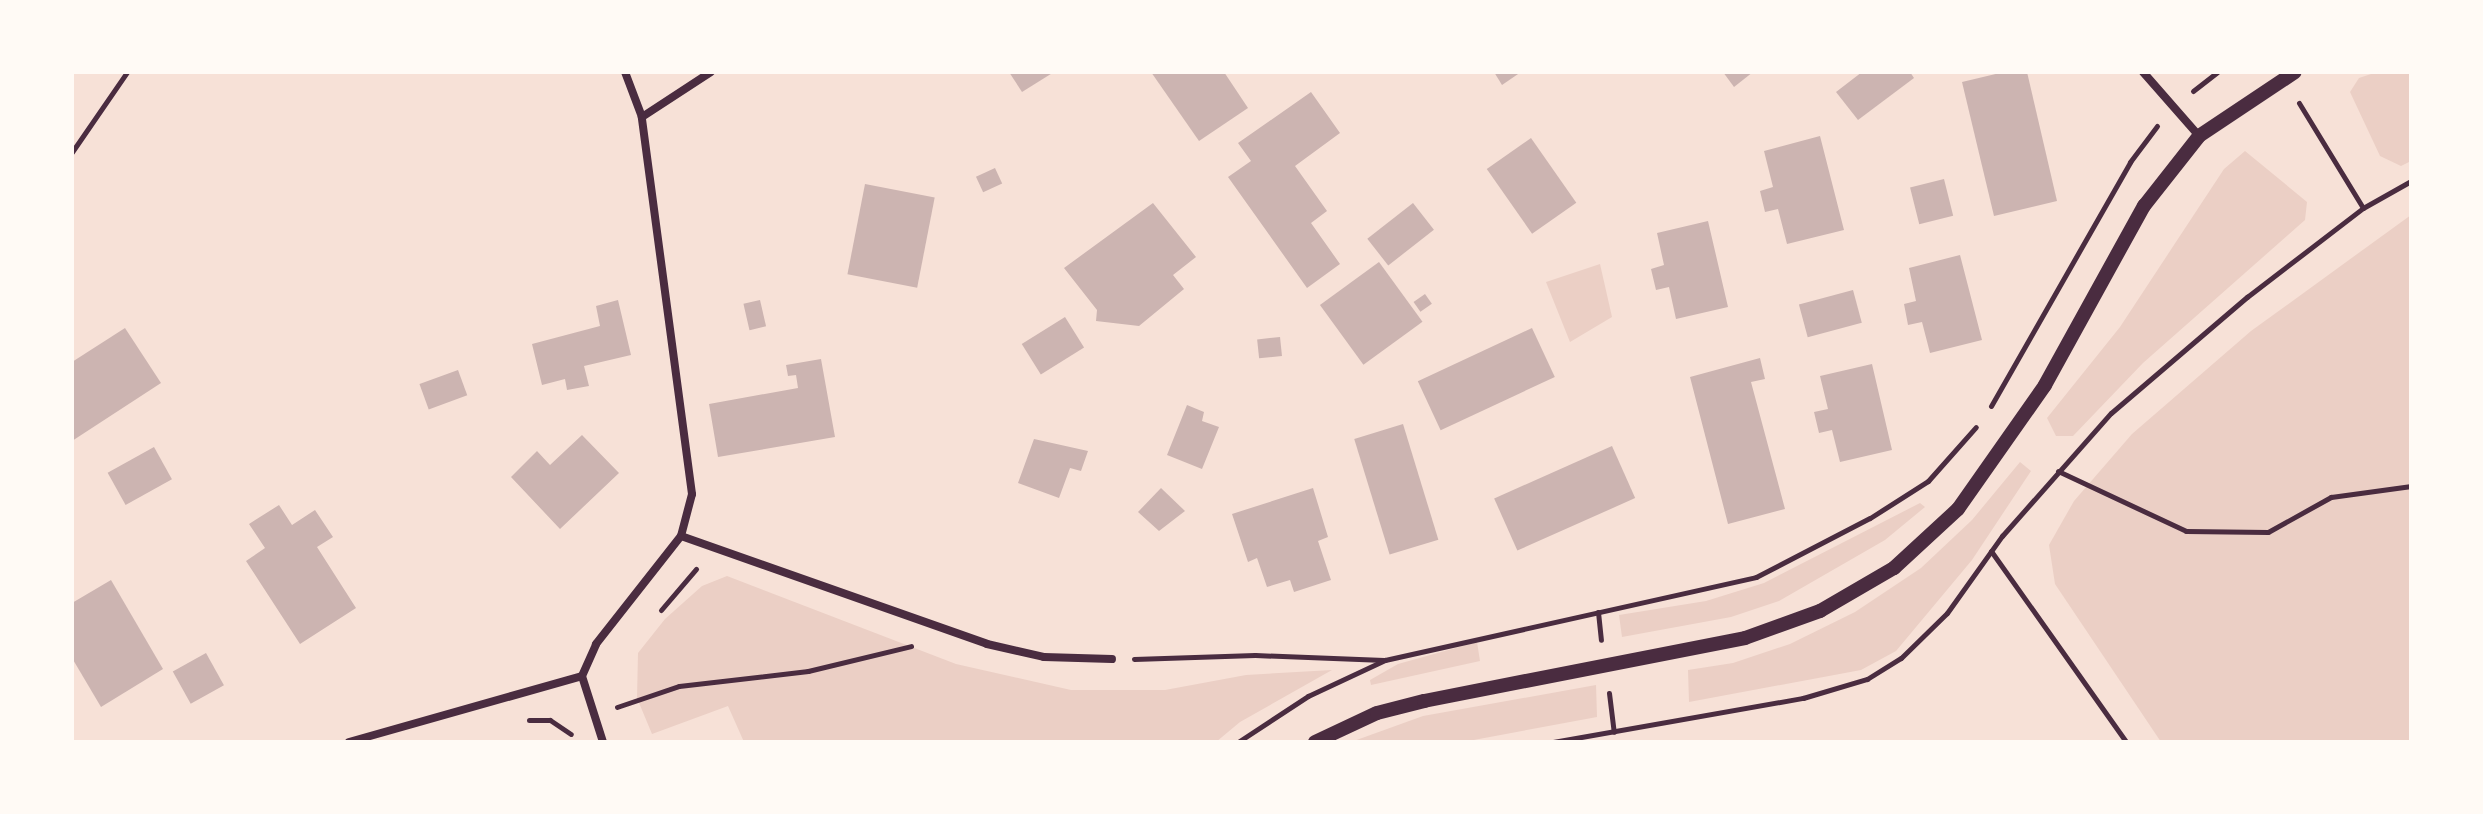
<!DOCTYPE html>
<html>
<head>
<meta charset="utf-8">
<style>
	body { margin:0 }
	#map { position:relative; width:2483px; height:814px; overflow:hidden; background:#f7e1d7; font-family:Poppins,sans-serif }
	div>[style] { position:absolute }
	.green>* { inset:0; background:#ebcfc5 }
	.building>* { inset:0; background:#ccb4b1; transform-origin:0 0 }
	.path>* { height:5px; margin:-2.5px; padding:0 2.5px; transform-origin:2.5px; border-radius:2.5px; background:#4a2c40 }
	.minor>* { height:8px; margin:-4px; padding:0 4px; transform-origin:4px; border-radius:4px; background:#4a2c40 }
	.tertiary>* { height:14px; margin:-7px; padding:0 7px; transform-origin:7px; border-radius:7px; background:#4a2c40 }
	span { translate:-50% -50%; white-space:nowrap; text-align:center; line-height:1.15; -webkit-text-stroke:6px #fffaf5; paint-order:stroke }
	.frame { position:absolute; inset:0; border:74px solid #fffaf5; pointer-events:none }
</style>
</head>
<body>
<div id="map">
	<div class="green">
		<i style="clip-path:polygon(2377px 72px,2411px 72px,2411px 161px,2401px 166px,2380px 156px,2350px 92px,2359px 78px)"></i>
		<i style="clip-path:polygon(2245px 151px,2307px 202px,2305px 220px,2143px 363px,2073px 436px,2056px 436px,2047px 418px,2120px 327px,2224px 169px)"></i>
		<i style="clip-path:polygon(2411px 215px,2411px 742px,2161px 742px,2055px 584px,2049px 545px,2074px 501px,2132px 434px,2251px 331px)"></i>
		<i style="clip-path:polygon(1600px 264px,1612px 317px,1570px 342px,1546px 282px)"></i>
		<i style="clip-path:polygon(2020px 462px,2031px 471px,1972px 560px,1896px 651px,1861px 670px,1689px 702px,1688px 670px,1733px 663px,1790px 644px,1855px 612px,1921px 568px,1972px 520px)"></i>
		<i style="clip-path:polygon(1920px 503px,1925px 507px,1885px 540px,1779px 601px,1731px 617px,1622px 637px,1619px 615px,1706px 601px,1764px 583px)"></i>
		<i style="clip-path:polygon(727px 576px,956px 664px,1071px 690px,1165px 690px,1246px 675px,1332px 670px,1240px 722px,1216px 742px,744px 742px,728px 706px,652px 734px,637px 698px,638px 653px,665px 619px,702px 586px)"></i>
		<i style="clip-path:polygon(1477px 642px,1480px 661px,1371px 685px,1370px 680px,1398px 664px)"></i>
		<i style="clip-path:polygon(1596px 685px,1597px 717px,1463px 742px,1351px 742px,1423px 716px)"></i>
	</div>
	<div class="building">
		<i style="clip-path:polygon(1009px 72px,1054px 72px,1022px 92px)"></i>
		<i style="clip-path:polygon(1151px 72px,1224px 72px,1248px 108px,1199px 141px)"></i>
		<i style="clip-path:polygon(1494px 72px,1521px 72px,1502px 85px)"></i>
		<i style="clip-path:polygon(1723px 72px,1753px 72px,1734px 87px)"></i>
		<i style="clip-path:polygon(1862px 72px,1910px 72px,1914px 78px,1858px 120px,1836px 92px)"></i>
		<i style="clip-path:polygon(2004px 72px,2027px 72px,2057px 201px,1994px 216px,1962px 82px)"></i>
		<i style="clip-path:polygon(1311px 92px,1340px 133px,1295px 166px,1327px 211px,1311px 223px,1340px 264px,1307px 288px,1228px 177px,1251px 161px,1238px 143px)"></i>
		<i style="clip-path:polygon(1820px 136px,1844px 230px,1787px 244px,1778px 209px,1765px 212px,1760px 191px,1773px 187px,1764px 151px)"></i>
		<i style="left:1531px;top:138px;width:79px;height:54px;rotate:55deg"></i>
		<i style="left:995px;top:168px;width:17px;height:21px;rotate:65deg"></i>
		<i style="left:1944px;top:179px;width:38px;height:35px;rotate:76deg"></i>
		<i style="left:865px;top:184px;width:71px;height:92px;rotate:11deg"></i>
		<i style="clip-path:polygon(1153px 203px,1196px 257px,1173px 275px,1184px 289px,1139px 326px,1096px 321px,1097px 310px,1064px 268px)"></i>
		<i style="left:1413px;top:203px;width:34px;height:58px;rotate:52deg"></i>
		<i style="clip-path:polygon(1708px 221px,1728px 307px,1676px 319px,1669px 287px,1656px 290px,1651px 269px,1664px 265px,1657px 233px)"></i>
		<i style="clip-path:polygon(1960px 255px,1982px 340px,1930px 353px,1922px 322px,1908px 325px,1904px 304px,1916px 301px,1909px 268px)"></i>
		<i style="left:1379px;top:262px;width:74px;height:73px;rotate:54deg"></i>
		<i style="left:1853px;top:290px;width:34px;height:56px;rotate:75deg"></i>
		<i style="left:1425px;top:294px;width:12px;height:14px;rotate:55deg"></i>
		<i style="clip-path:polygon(618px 300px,631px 355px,584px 366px,589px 386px,567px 390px,565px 379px,542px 385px,532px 344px,600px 326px,596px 306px)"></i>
		<i style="left:760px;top:300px;width:27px;height:17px;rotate:77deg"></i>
		<i style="left:1065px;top:317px;width:36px;height:51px;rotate:58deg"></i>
		<i style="clip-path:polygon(125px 328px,161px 383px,72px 441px,72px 362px)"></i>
		<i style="left:1532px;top:328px;width:54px;height:126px;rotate:65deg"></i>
		<i style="left:1280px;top:337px;width:19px;height:23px;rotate:84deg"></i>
		<i style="clip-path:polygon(1760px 358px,1765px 379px,1751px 382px,1785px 509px,1728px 524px,1690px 377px)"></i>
		<i style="clip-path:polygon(821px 359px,835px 437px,718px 457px,709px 404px,798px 388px,796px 375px,788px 376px,786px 365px)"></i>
		<i style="clip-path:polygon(1872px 364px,1892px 450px,1840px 462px,1832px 430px,1819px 433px,1814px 412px,1828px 409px,1820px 376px)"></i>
		<i style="left:458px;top:370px;width:27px;height:41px;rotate:70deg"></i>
		<i style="clip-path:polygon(1187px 405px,1204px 412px,1202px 421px,1219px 427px,1202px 469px,1167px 455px)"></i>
		<i style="left:1403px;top:424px;width:121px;height:51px;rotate:73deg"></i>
		<i style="clip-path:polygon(582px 435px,619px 473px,560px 529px,511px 477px,537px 451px,550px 465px)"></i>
		<i style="clip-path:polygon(1034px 439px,1088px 451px,1081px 471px,1070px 468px,1059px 498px,1018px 483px)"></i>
		<i style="left:1612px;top:446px;width:57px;height:129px;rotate:66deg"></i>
		<i style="left:154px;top:447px;width:37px;height:53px;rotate:61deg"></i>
		<i style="clip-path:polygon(1161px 488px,1185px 511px,1159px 531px,1138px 512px)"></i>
		<i style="clip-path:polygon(1313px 488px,1328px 537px,1318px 541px,1331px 580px,1294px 592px,1290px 580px,1267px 587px,1257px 558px,1248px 562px,1232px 514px)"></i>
		<i style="clip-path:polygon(279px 505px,292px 525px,315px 510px,333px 537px,317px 547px,356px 608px,300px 644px,246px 561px,265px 548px,249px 524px)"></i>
		<i style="clip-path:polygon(111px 580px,163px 669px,101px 707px,72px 658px,72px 603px)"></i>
		<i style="left:206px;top:653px;width:37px;height:38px;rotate:61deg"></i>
	</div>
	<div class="path">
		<i style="left:2193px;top:91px;width:31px;rotate:-38deg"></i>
		<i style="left:2299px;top:103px;width:123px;rotate:58.6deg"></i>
		<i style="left:72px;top:152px;width:97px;rotate:-55.5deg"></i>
		<i style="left:1991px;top:406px;width:281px;rotate:-60.3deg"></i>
		<i style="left:2130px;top:162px;width:45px;rotate:-53.1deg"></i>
		<i style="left:2058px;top:471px;width:141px;rotate:25.1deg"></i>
		<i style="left:2186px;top:531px;width:82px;rotate:0.7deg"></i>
		<i style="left:2268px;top:532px;width:72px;rotate:-29.1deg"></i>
		<i style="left:2331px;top:497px;width:81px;rotate:-7.8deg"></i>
		<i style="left:1991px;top:551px;width:234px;rotate:54.7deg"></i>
		<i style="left:661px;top:610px;width:54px;rotate:-49.5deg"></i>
		<i style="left:1598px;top:612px;width:28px;rotate:84deg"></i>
		<i style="left:1134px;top:659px;width:121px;rotate:-1.9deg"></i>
		<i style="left:1255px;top:655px;width:129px;rotate:2.2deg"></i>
		<i style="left:1609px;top:693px;width:39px;rotate:83deg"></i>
		<i style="left:617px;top:707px;width:65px;rotate:-18.7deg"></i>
		<i style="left:679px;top:686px;width:130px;rotate:-6.6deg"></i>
		<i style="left:808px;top:671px;width:106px;rotate:-13.6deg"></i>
		<i style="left:529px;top:720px;width:21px"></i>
		<i style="left:550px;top:720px;width:25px;rotate:34deg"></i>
		<i style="left:1238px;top:742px;width:84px;rotate:-33.3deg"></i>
		<i style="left:1308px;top:696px;width:85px;rotate:-25.1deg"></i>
		<i style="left:1385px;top:660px;width:380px;rotate:-12.6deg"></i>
		<i style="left:1756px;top:577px;width:128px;rotate:-27.4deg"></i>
		<i style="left:1870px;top:518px;width:69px;rotate:-32.5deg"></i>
		<i style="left:1928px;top:481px;width:72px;rotate:-48.4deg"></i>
		<i style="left:1553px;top:742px;width:254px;rotate:-10deg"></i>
		<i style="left:1803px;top:698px;width:67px;rotate:-16.5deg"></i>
		<i style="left:1867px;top:679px;width:40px;rotate:-32deg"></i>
		<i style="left:1901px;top:658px;width:64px;rotate:-44.4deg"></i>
		<i style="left:1947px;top:613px;width:95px;rotate:-54.5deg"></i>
		<i style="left:2002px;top:536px;width:164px;rotate:-48.5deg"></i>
		<i style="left:2111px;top:413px;width:179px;rotate:-40.5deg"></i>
		<i style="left:2247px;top:297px;width:146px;rotate:-37.5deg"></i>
		<i style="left:2363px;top:208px;width:55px;rotate:-29.4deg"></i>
	</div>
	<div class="minor">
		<i style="left:2143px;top:72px;width:85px;rotate:48.8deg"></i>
		<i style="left:642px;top:117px;width:82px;rotate:-33.1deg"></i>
		<i style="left:681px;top:536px;width:324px;rotate:19.4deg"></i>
		<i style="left:987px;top:644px;width:58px;rotate:12.8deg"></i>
		<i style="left:1044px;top:657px;width:68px;rotate:1.7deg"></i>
		<i style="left:349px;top:742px;width:242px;rotate:-15.8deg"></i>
		<i style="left:603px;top:742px;width:69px;rotate:-107.7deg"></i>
		<i style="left:582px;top:676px;width:35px;rotate:-66deg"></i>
		<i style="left:596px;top:644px;width:137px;rotate:-51.8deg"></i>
		<i style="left:681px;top:536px;width:43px;rotate:-75.3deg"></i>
		<i style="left:692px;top:494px;width:380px;rotate:-97.6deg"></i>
		<i style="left:642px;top:117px;width:48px;rotate:-110.7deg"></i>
	</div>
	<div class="tertiary">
		<i style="left:1315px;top:742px;width:68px;rotate:-25.1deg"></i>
		<i style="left:1377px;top:713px;width:49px;rotate:-14.3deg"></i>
		<i style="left:1424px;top:701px;width:327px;rotate:-11.1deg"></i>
		<i style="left:1745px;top:638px;width:80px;rotate:-19.8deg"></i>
		<i style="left:1820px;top:611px;width:86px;rotate:-30.2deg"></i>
		<i style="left:1894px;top:568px;width:87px;rotate:-42.7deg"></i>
		<i style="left:1958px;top:509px;width:151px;rotate:-54.9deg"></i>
		<i style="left:2045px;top:385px;width:205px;rotate:-61.1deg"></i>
		<i style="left:2144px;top:206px;width:89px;rotate:-51.8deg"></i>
		<i style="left:2199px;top:136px;width:115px;rotate:-33.7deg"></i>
	</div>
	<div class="frame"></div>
</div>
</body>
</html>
